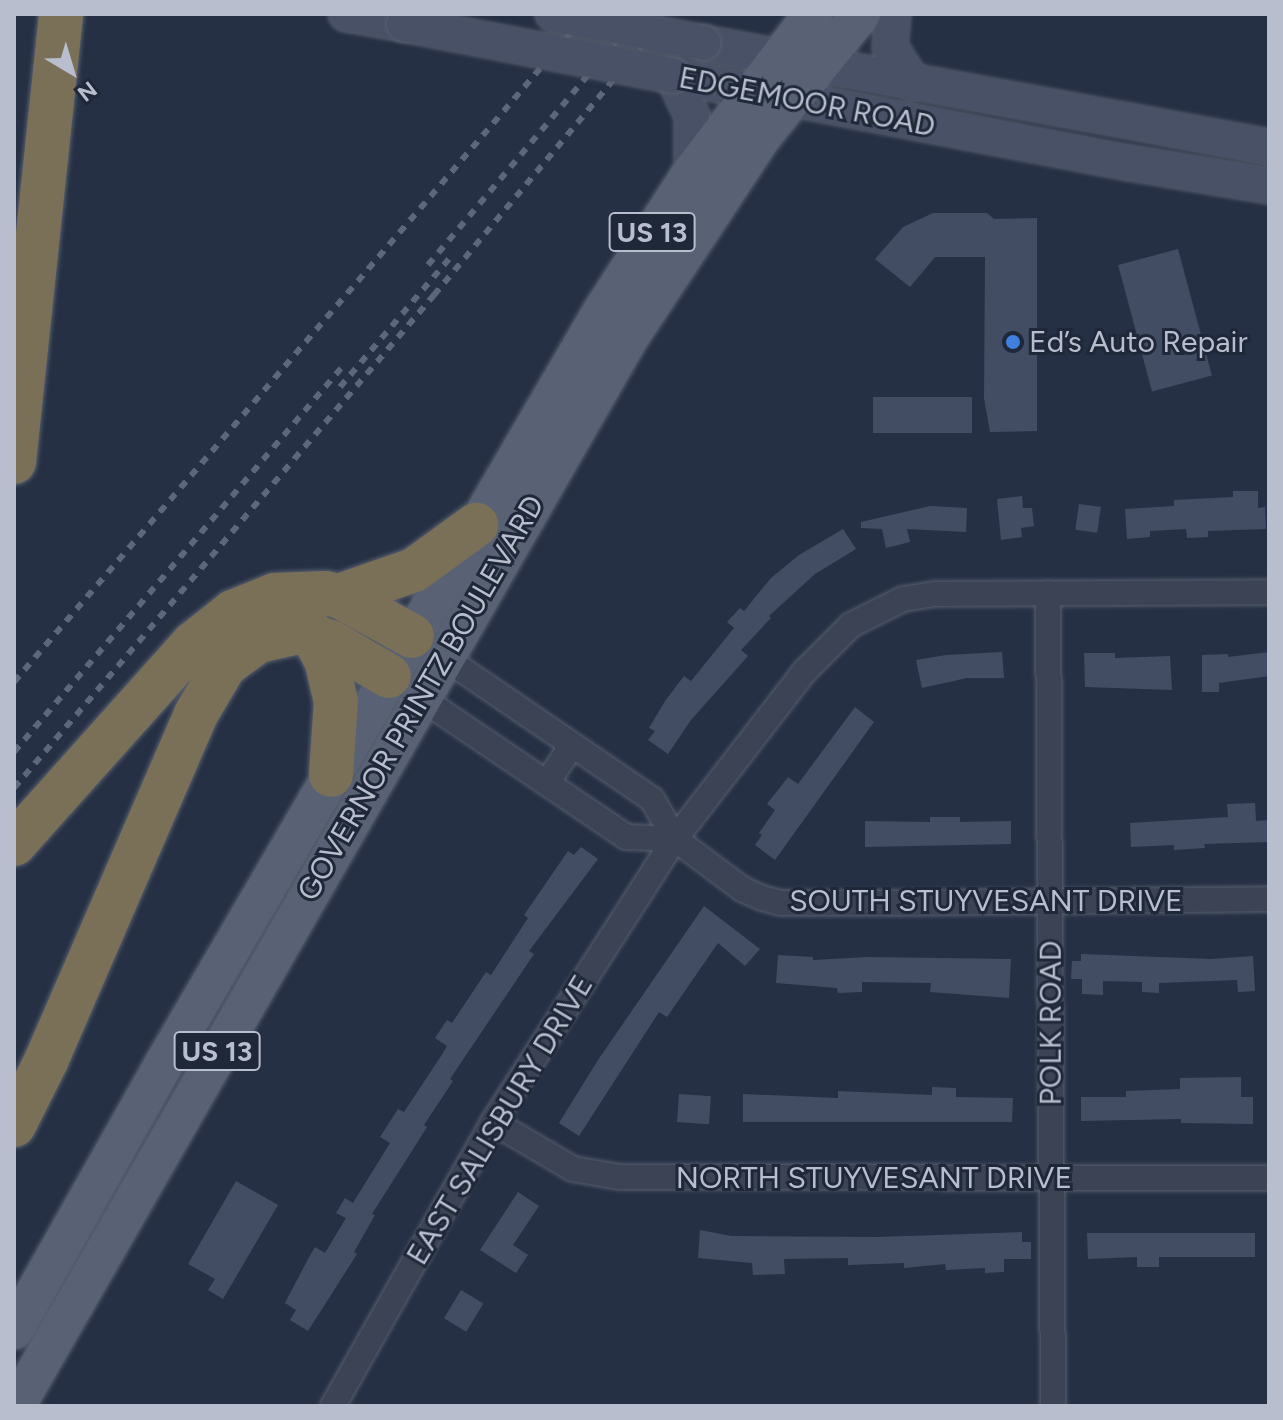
<!DOCTYPE html>
<html>
<head>
<meta charset="utf-8">
<style>
	body { margin:0 }
	#map { position:relative; width:1283px; height:1420px; overflow:hidden; background:#263044; font-family:Figtree,sans-serif }
	div>[style] { position:absolute }
	.building>* { inset:0; background:#424d64; transform-origin:0 0 }
	.roads { filter:drop-shadow(0 0 2px #565e6e) drop-shadow(0 0 2px #565e6e) }
	.street>* { height:24px; margin:-12px; padding:0 12px; transform-origin:12px; border-radius:12px; background:#3b4354 }
	.secondary>* { height:34px; margin:-17px; padding:0 17px; transform-origin:17px; border-radius:17px; background:#495167 }
	.primary>* { height:38px; margin:-19px; padding:0 19px; transform-origin:19px; border-radius:19px; background:#596274 }
	.highway>* { height:44px; margin:-22px; padding:0 22px; transform-origin:22px; border-radius:22px; background:#7a7058 }
	.rail>* { height:6px; margin-top:-3px; transform-origin:0; background:repeating-linear-gradient(90deg,#5d667b 0 8px,transparent 0 16px) }
	.bridges { filter:drop-shadow(0 0 2px #565e6e) drop-shadow(0 0 2px #565e6e) }
	.secondary-bridge>* { height:34px; margin:-17px; padding:0 17px; transform-origin:17px; border-radius:17px; background:#495167 }
	.dots>* { width:22px; height:22px; translate:-50% -50%; box-sizing:border-box; border:4px solid #1f2839; border-radius:50% }
	span { translate:-50% -50%; white-space:nowrap; text-align:center; line-height:1.15; -webkit-text-stroke:6px #1f2839; paint-order:stroke }
	.shield-label span { padding:2px 6px; background:#1f2839; border:2px solid; border-radius:6px; -webkit-text-stroke-width:0 }
	.shield-label { font-size:28px; color:#b8becd; font-weight:700 }
	.street-label { font-size:30px; color:#b8becd }
	.poi-label { font-size:30px; color:#b8becd }
	.left { translate:0 -50%; text-align:left }
	.frame { position:absolute; inset:0; border:16px solid #b8becd; pointer-events:none }
	.north { position:absolute; left:32px; top:32px; width:80px; height:80px; -webkit-text-stroke:6px #1f2839; paint-order:stroke; rotate:142deg; font-size:22px; font-weight:700; line-height:32px; text-align:center; color:#b8becd }
	.north::after { content:''; display:block; margin:auto; width:28px; height:36px; background:#b8becd; clip-path:polygon(50% 0,100% 100%,50% 72%,0 100%) }
</style>
</head>
<body>
<div id="map">
	<div class="building">
		<i style="clip-path:polygon(933px 213px,987px 213px,994px 219px,1037px 218px,1037px 431px,990px 432px,984px 398px,985px 257px,935px 257px,910px 287px,875px 259px,903px 227px)"></i>
		<i style="left:1178px;top:249px;width:131px;height:62px;rotate:75deg"></i>
		<i style="left:873px;top:397px;width:99px;height:36px"></i>
		<i style="clip-path:polygon(1233px 491px,1258px 491px,1258px 508px,1265px 507px,1266px 529px,1208px 531px,1208px 537px,1187px 538px,1186px 529px,1150px 531px,1150px 537px,1127px 539px,1125px 509px,1174px 506px,1174px 500px,1233px 497px)"></i>
		<i style="clip-path:polygon(1022px 496px,1023px 508px,1032px 508px,1034px 526px,1021px 528px,1022px 537px,1001px 540px,997px 499px)"></i>
		<i style="left:1079px;top:504px;width:22px;height:26px;rotate:8deg"></i>
		<i style="clip-path:polygon(930px 506px,967px 508px,966px 532px,907px 529px,910px 542px,886px 548px,882px 529px,861px 528px,861px 522px)"></i>
		<i style="clip-path:polygon(843px 529px,856px 549px,815px 574px,769px 616px,771px 618px,741px 650px,748px 656px,691px 720px,668px 754px,648px 740px,655px 731px,649px 728px,665px 701px,684px 676px,691px 681px,734px 628px,727px 622px,740px 608px,744px 611px,771px 578px,799px 555px)"></i>
		<i style="clip-path:polygon(1002px 652px,1004px 678px,967px 678px,922px 688px,916px 660px,946px 655px)"></i>
		<i style="clip-path:polygon(1269px 652px,1269px 676px,1219px 683px,1219px 692px,1202px 692px,1202px 655px,1228px 654px,1228px 657px)"></i>
		<i style="clip-path:polygon(1084px 653px,1115px 653px,1115px 658px,1170px 656px,1172px 690px,1085px 687px)"></i>
		<i style="clip-path:polygon(855px 707px,874px 722px,775px 860px,755px 845px,762px 835px,759px 833px,775px 810px,767px 804px,788px 777px,798px 784px)"></i>
		<i style="clip-path:polygon(1255px 803px,1256px 821px,1269px 820px,1269px 842px,1204px 844px,1205px 848px,1174px 850px,1174px 845px,1131px 847px,1130px 823px,1228px 817px,1227px 804px)"></i>
		<i style="clip-path:polygon(930px 817px,960px 817px,960px 822px,1011px 821px,1011px 844px,865px 847px,865px 821px,930px 822px)"></i>
		<i style="clip-path:polygon(581px 847px,598px 859px,529px 951px,534px 954px,450px 1079px,453px 1081px,424px 1125px,427px 1127px,372px 1214px,375px 1215px,354px 1252px,357px 1254px,308px 1331px,290px 1320px,296px 1310px,285px 1303px,307px 1261px,315px 1247px,325px 1253px,346px 1218px,336px 1213px,345px 1198px,353px 1203px,390px 1143px,380px 1137px,398px 1109px,404px 1112px,443px 1053px,447px 1046px,435px 1038px,447px 1020px,452px 1023px,486px 972px,491px 975px,528px 918px,524px 915px,568px 851px,574px 855px)"></i>
		<i style="clip-path:polygon(704px 906px,760px 949px,745px 966px,718px 943px,667px 1017px,659px 1012px,579px 1136px,559px 1123px,598px 1060px)"></i>
		<i style="clip-path:polygon(1081px 954px,1211px 959px,1253px 956px,1255px 991px,1238px 992px,1237px 980px,1159px 983px,1159px 993px,1142px 992px,1142px 982px,1103px 981px,1103px 995px,1082px 994px,1082px 979px,1071px 979px,1072px 961px,1081px 961px)"></i>
		<i style="clip-path:polygon(778px 955px,813px 957px,813px 960px,868px 957px,1011px 959px,1009px 998px,930px 992px,931px 983px,862px 982px,862px 992px,838px 993px,837px 988px,776px 983px)"></i>
		<i style="clip-path:polygon(1241px 1077px,1241px 1097px,1253px 1097px,1253px 1124px,1181px 1123px,1181px 1119px,1081px 1121px,1081px 1097px,1126px 1097px,1126px 1091px,1180px 1089px,1180px 1078px)"></i>
		<i style="clip-path:polygon(932px 1087px,956px 1088px,956px 1097px,1013px 1098px,1012px 1122px,743px 1122px,743px 1094px,838px 1098px,838px 1091px,932px 1095px)"></i>
		<i style="left:679px;top:1094px;width:32px;height:28px;rotate:4deg"></i>
		<i style="clip-path:polygon(236px 1181px,278px 1205px,223px 1299px,208px 1290px,215px 1279px,188px 1264px)"></i>
		<i style="clip-path:polygon(518px 1192px,539px 1206px,513px 1245px,528px 1255px,516px 1273px,480px 1250px)"></i>
		<i style="clip-path:polygon(700px 1230px,731px 1236px,878px 1237px,1022px 1232px,1022px 1242px,1031px 1242px,1031px 1259px,1004px 1259px,1004px 1272px,985px 1273px,985px 1268px,946px 1270px,945px 1264px,904px 1268px,904px 1263px,848px 1265px,848px 1258px,784px 1259px,785px 1274px,753px 1275px,752px 1263px,698px 1258px)"></i>
		<i style="clip-path:polygon(1087px 1233px,1255px 1233px,1255px 1257px,1159px 1257px,1159px 1267px,1137px 1267px,1137px 1257px,1088px 1259px)"></i>
		<i style="left:461px;top:1290px;width:26px;height:33px;rotate:31deg"></i>
	</div>
	<div class="roads">
		<div class="street">
			<i style="left:1048px;top:593px;width:813px;rotate:89.65deg"></i>
			<i style="left:445px;top:658px;width:250px;rotate:34.3deg"></i>
			<i style="left:652px;top:799px;width:46px;rotate:60.1deg"></i>
			<i style="left:675px;top:839px;width:84px;rotate:36.7deg"></i>
			<i style="left:742px;top:889px;width:22px;rotate:24deg"></i>
			<i style="left:762px;top:898px;width:20px;rotate:15deg"></i>
			<i style="left:781px;top:903px;width:118px"></i>
			<i style="left:899px;top:903px;width:370px;rotate:-0.6deg"></i>
			<i style="left:421px;top:698px;width:248px;rotate:34.1deg"></i>
			<i style="left:626px;top:837px;width:49px;rotate:2.3deg"></i>
			<i style="left:547px;top:783px;width:45px;rotate:-56.7deg"></i>
			<i style="left:493px;top:1122px;width:93px;rotate:30.4deg"></i>
			<i style="left:573px;top:1169px;width:48px;rotate:9.7deg"></i>
			<i style="left:620px;top:1177px;width:649px;rotate:0.09deg"></i>
			<i style="left:333px;top:1406px;width:326px;rotate:-60.6deg"></i>
			<i style="left:493px;top:1122px;width:336px;rotate:-57.3deg"></i>
			<i style="left:675px;top:839px;width:212px;rotate:-52.3deg"></i>
			<i style="left:805px;top:671px;width:65px;rotate:-45deg"></i>
			<i style="left:851px;top:625px;width:58px;rotate:-26.6deg"></i>
			<i style="left:903px;top:599px;width:32px;rotate:-9deg"></i>
			<i style="left:935px;top:594px;width:334px;rotate:-0.3deg"></i>
		</div>
		<div class="secondary">
			<i style="left:346px;top:14px;width:59px;rotate:9.8deg"></i>
			<i style="left:893px;top:14px;width:33px;rotate:95deg"></i>
			<i style="left:890px;top:47px;width:43px;rotate:57.4deg"></i>
			<i style="left:703px;top:43px;width:575px;rotate:10.41deg"></i>
			<i style="left:673px;top:76px;width:465px;rotate:10.8deg"></i>
			<i style="left:1130px;top:163px;width:141px;rotate:9.4deg"></i>
			<i style="left:673px;top:76px;width:44px;rotate:64.6deg"></i>
			<i style="left:692px;top:116px;width:56px;rotate:90deg"></i>
		</div>
		<div class="primary">
			<i style="left:14px;top:1330px;width:302px;rotate:-60.6deg"></i>
			<i style="left:162px;top:1067px;width:876px;rotate:-59.78deg"></i>
			<i style="left:603px;top:310px;width:164px;rotate:-57.2deg"></i>
			<i style="left:692px;top:172px;width:199px;rotate:-52.6deg"></i>
			<i style="left:16px;top:1406px;width:1231px;rotate:-60.15deg"></i>
			<i style="left:629px;top:338px;width:238px;rotate:-56.6deg"></i>
			<i style="left:760px;top:139px;width:161px;rotate:-51.1deg"></i>
		</div>
		<div class="highway">
			<i style="left:14px;top:462px;width:450px;rotate:-84deg"></i>
			<i style="left:339px;top:596px;width:79px;rotate:-19.1deg"></i>
			<i style="left:414px;top:570px;width:77px;rotate:-36deg"></i>
			<i style="left:312px;top:633px;width:34px;rotate:63deg"></i>
			<i style="left:327px;top:663px;width:39px;rotate:77deg"></i>
			<i style="left:336px;top:701px;width:74px;rotate:93.9deg"></i>
			<i style="left:14px;top:844px;width:270px;rotate:-48.2deg"></i>
			<i style="left:194px;top:643px;width:50px;rotate:-38.5deg"></i>
			<i style="left:233px;top:612px;width:45px;rotate:-22deg"></i>
			<i style="left:275px;top:595px;width:50px;rotate:-2.3deg"></i>
			<i style="left:325px;top:593px;width:14px;rotate:12deg"></i>
			<i style="left:339px;top:596px;width:83px;rotate:28.7deg"></i>
			<i style="left:14px;top:1125px;width:72px;rotate:-63.4deg"></i>
			<i style="left:46px;top:1061px;width:378px;rotate:-66.6deg"></i>
			<i style="left:196px;top:714px;width:57px;rotate:-59.4deg"></i>
			<i style="left:225px;top:665px;width:41px;rotate:-36deg"></i>
			<i style="left:258px;top:641px;width:41px;rotate:-12.7deg"></i>
			<i style="left:298px;top:632px;width:34px;rotate:17deg"></i>
			<i style="left:331px;top:642px;width:67px;rotate:30.4deg"></i>
		</div>
	</div>
	<div class="rail">
		<i style="left:428px;top:265px;width:328px;rotate:-49.9deg"></i>
		<i style="left:340px;top:387px;width:168px;rotate:-49.6deg"></i>
		<i style="left:14px;top:682px;width:880px;rotate:-49.38deg"></i>
		<i style="left:14px;top:752px;width:507px;rotate:-49.56deg"></i>
		<i style="left:14px;top:788px;width:648px;rotate:-49.57deg"></i>
		<i style="left:434px;top:295px;width:366px;rotate:-50.2deg"></i>
	</div>
	<div class="bridges">
		<div class="secondary-bridge">
			<i style="left:553px;top:14px;width:153px;rotate:10.9deg"></i>
			<i style="left:404px;top:24px;width:274px;rotate:10.9deg"></i>
		</div>
	</div>
	<div class="dots">
		<i style="left:1013px;top:342px;background:#3f7fe0"></i>
	</div>
	<div class="shield-label">
		<span style="left:652px;top:232px">US 13</span>
		<span style="left:217px;top:1051px">US 13</span>
	</div>
	<div class="street-label">
		<span style="left:807px;top:102px;rotate:11deg">EDGEMOOR ROAD</span>
		<span style="left:421px;top:698px;rotate:-60deg">GOVERNOR PRINTZ BOULEVARD</span>
		<span style="left:986px;top:901px">SOUTH STUYVESANT DRIVE</span>
		<span style="left:1051px;top:1023px;rotate:-90deg">POLK ROAD</span>
		<span style="left:500px;top:1120px;rotate:-59deg">EAST SALISBURY DRIVE</span>
		<span style="left:874px;top:1178px">NORTH STUYVESANT DRIVE</span>
	</div>
	<div class="poi-label">
		<span class="left" style="left:1029px;top:342px">Ed’s Auto Repair</span>
	</div>
	<div class="frame"></div>
	<div class="north">N</div>
</div>
</body>
</html>
